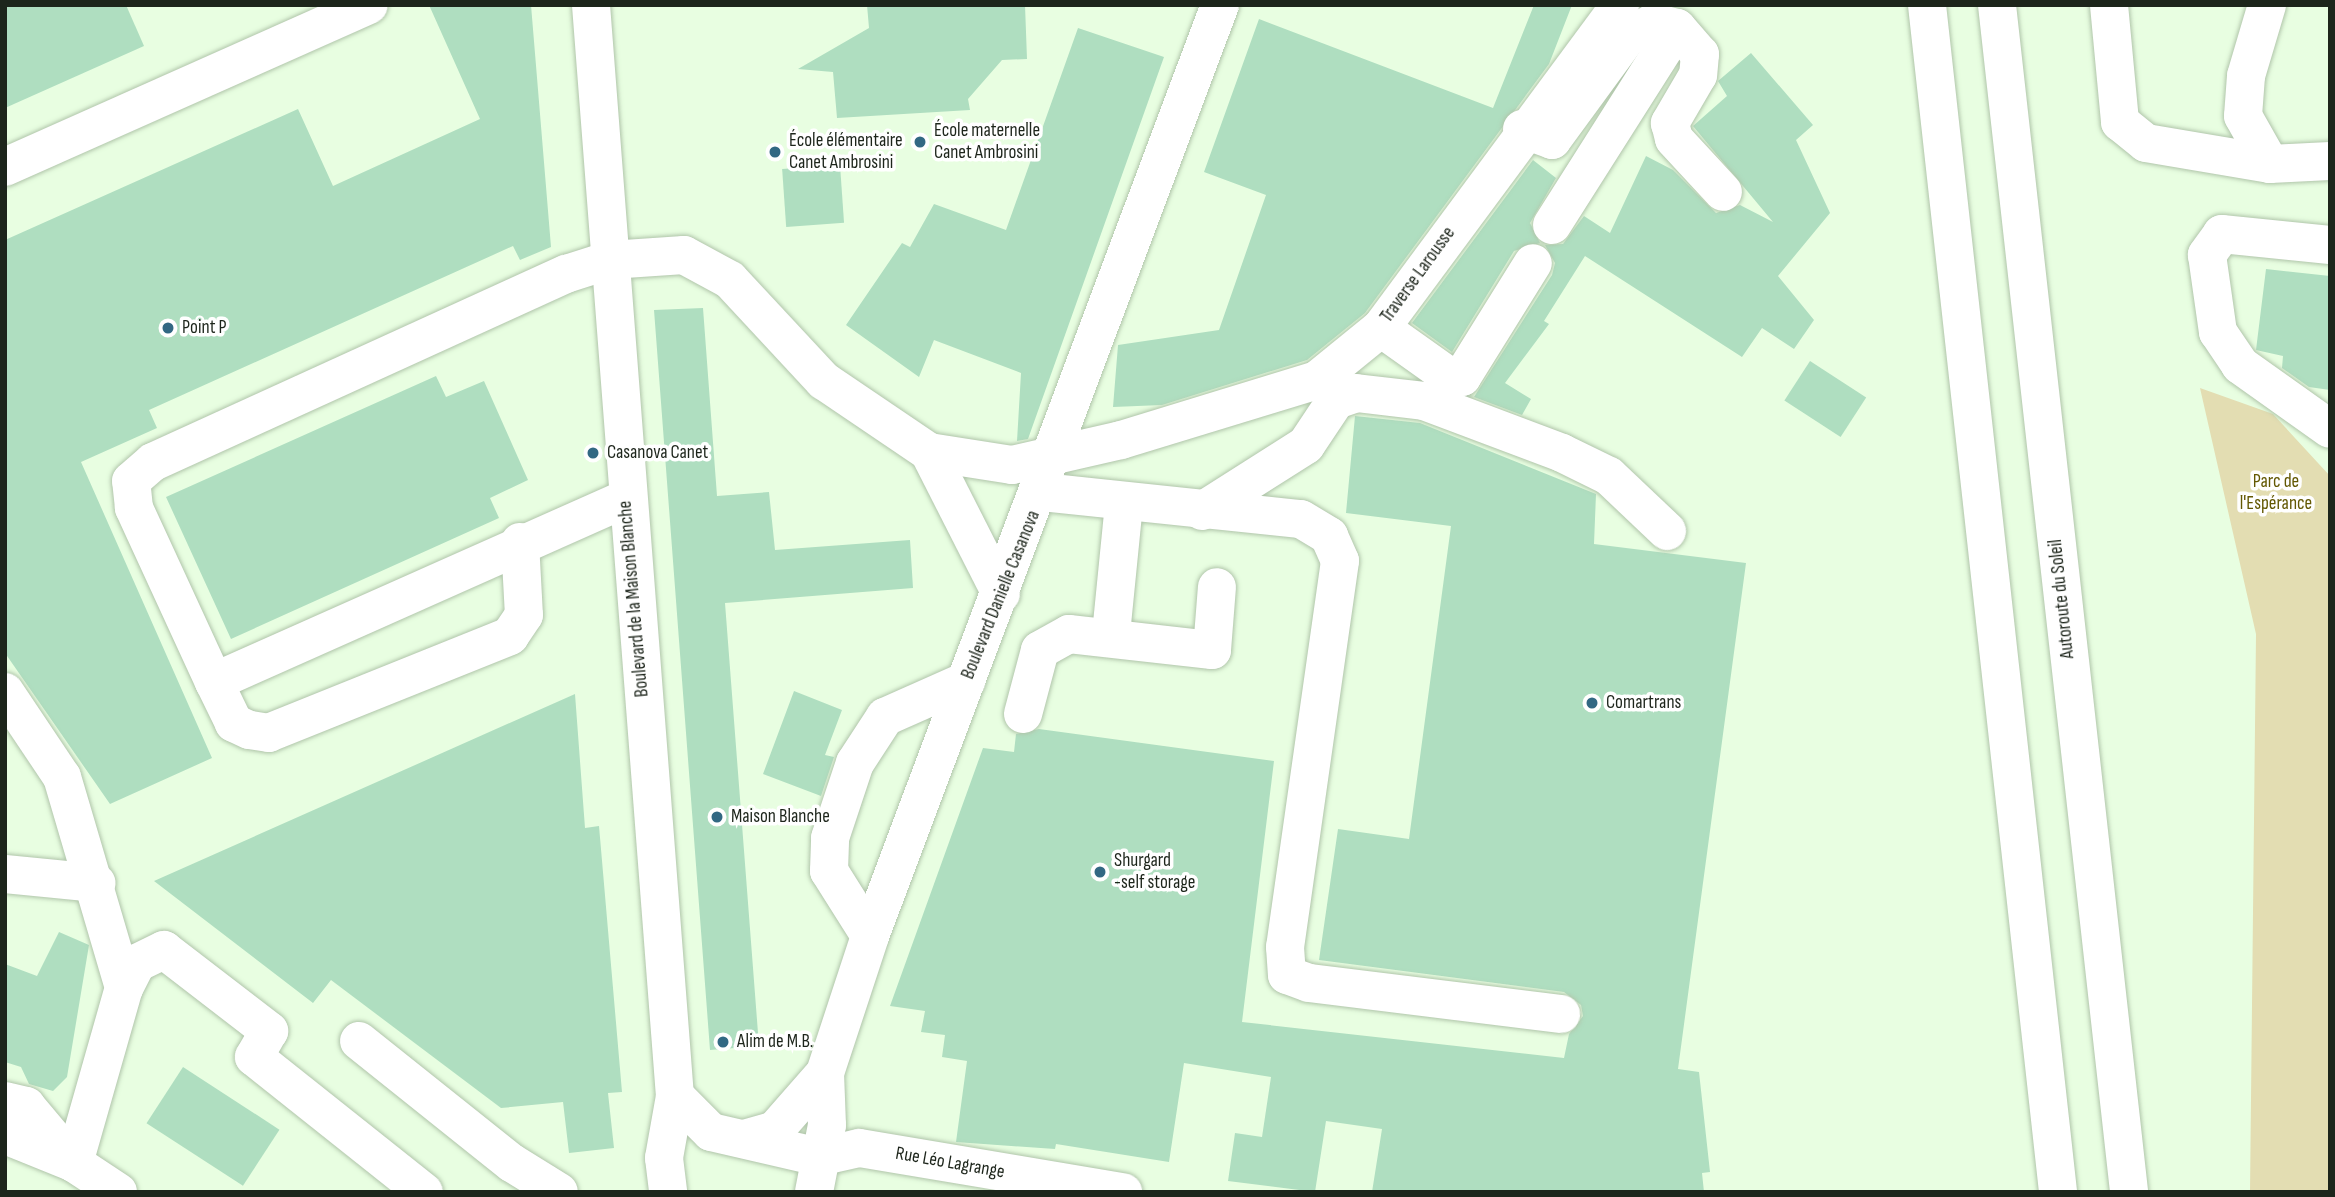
<!DOCTYPE html>
<html>
<head>
<meta charset="utf-8">
<style>
	body { margin:0 }
	#map { position:relative; width:2335px; height:1197px; overflow:hidden; background:#e8fee1; font-family:"Sofia Sans Condensed",sans-serif }
	div>[style] { position:absolute }
	.green>* { inset:0; background:#e3ddb2 }
	.building>* { inset:0; background:#afdec0; transform-origin:0 0 }
	.roads { filter:drop-shadow(0 0 2px #b0c5aa) drop-shadow(0 0 2px #b0c5aa) }
	.minor>* { height:38px; margin:-19px; padding:0 19px; transform-origin:19px; border-radius:19px; background:#fff }
	.highway>* { height:38px; margin:-19px; padding:0 19px; transform-origin:19px; border-radius:19px; background:#fff }
	.dots>* { width:19px; height:19px; translate:-50% -50%; box-sizing:border-box; border:4px solid #fff; border-radius:50% }
	span { translate:-50% -50%; white-space:nowrap; text-align:center; line-height:1.15; -webkit-text-stroke:7px #fff; paint-order:stroke }
	.poi-label { font-size:19px; color:#1d251b }
	.left { translate:0 -50%; text-align:left }
	.street-label { font-size:19px; color:#1d251b }
	.park-label { font-size:19px; color:#635803 }
	.frame { position:absolute; inset:0; border:7px solid #1d251b; pointer-events:none }
</style>
</head>
<body>
<div id="map">
	<div class="green">
		<i style="clip-path:polygon(2200px 388px,2273px 414px,2330px 476px,2330px 1192px,2250px 1192px,2256px 634px)"></i>
	</div>
	<div class="building">
		<i style="clip-path:polygon(5px 5px,126px 5px,144px 46px,5px 108px)"></i>
		<i style="clip-path:polygon(429px 5px,531px 5px,551px 247px,520px 260px,513px 246px,149px 410px,157px 428px,81px 462px,212px 758px,110px 804px,5px 653px,5px 240px,298px 109px,333px 186px,480px 119px)"></i>
		<i style="clip-path:polygon(867px 5px,1025px 5px,1027px 59px,1002px 60px,968px 99px,970px 110px,837px 118px,833px 72px,798px 69px,869px 28px)"></i>
		<i style="clip-path:polygon(1534px 5px,1572px 5px,1549px 64px,1365px 313px,1307px 360px,1162px 405px,1113px 407px,1118px 345px,1219px 330px,1266px 195px,1204px 172px,1259px 19px,1493px 108px)"></i>
		<i style="clip-path:polygon(1078px 28px,1164px 57px,1028px 439px,1017px 441px,1021px 373px,934px 340px,919px 377px,846px 325px,902px 243px,910px 247px,934px 204px,1006px 230px)"></i>
		<i style="clip-path:polygon(1751px 53px,1813px 125px,1796px 140px,1830px 213px,1778px 276px,1814px 320px,1794px 349px,1762px 328px,1742px 357px,1585px 256px,1544px 321px,1549px 324px,1505px 383px,1531px 399px,1522px 415px,1474px 397px,1552px 275px,1555px 263px,1545px 245px,1563px 244px,1584px 216px,1610px 233px,1646px 156px,1673px 170px,1716px 213px,1740px 205px,1773px 222px,1693px 126px,1727px 96px,1718px 81px)"></i>
		<i style="clip-path:polygon(1533px 160px,1556px 178px,1530px 223px,1540px 243px,1514px 251px,1452px 352px,1412px 323px)"></i>
		<i style="left:840px;top:165px;width:58px;height:58px;rotate:86deg"></i>
		<i style="clip-path:polygon(2266px 269px,2330px 276px,2330px 390px,2309px 387px,2282px 368px,2283px 356px,2256px 350px)"></i>
		<i style="clip-path:polygon(703px 308px,717px 496px,769px 492px,775px 550px,910px 540px,913px 588px,725px 603px,759px 1046px,710px 1050px,654px 310px)"></i>
		<i style="left:1810px;top:361px;width:67px;height:47px;rotate:33deg"></i>
		<i style="clip-path:polygon(436px 376px,446px 397px,484px 381px,528px 480px,490px 498px,499px 518px,231px 639px,166px 497px)"></i>
		<i style="clip-path:polygon(1355px 416px,1420px 423px,1596px 494px,1594px 544px,1746px 563px,1678px 1069px,1699px 1072px,1710px 1172px,1702px 1173px,1704px 1192px,1372px 1192px,1382px 1129px,1326px 1121px,1315px 1192px,1228px 1181px,1235px 1133px,1262px 1137px,1271px 1077px,1184px 1063px,1169px 1162px,1056px 1144px,1055px 1149px,956px 1142px,967px 1061px,942px 1057px,945px 1035px,921px 1032px,925px 1011px,890px 1006px,983px 748px,1014px 752px,1016px 734px,1039px 729px,1274px 761px,1242px 1022px,1564px 1058px,1569px 1034px,1583px 1016px,1581px 1005px,1564px 992px,1319px 960px,1338px 829px,1409px 839px,1451px 526px,1346px 513px)"></i>
		<i style="clip-path:polygon(794px 691px,842px 710px,825px 755px,834px 757px,821px 796px,763px 774px)"></i>
		<i style="clip-path:polygon(575px 694px,585px 828px,599px 826px,622px 1092px,608px 1093px,614px 1148px,569px 1153px,563px 1102px,501px 1108px,331px 980px,313px 1003px,154px 881px)"></i>
		<i style="clip-path:polygon(59px 932px,89px 945px,67px 1077px,53px 1091px,29px 1084px,21px 1067px,5px 1062px,5px 964px,37px 976px)"></i>
		<i style="left:183px;top:1067px;width:115px;height:67px;rotate:33deg"></i>
	</div>
	<div class="roads">
		<div class="minor">
			<i style="left:591px;top:5px;width:1094px;rotate:85.6deg"></i>
			<i style="left:675px;top:1096px;width:63px;rotate:100.1deg"></i>
			<i style="left:664px;top:1158px;width:34px;rotate:83deg"></i>
			<i style="left:2109px;top:5px;width:118px;rotate:84.6deg"></i>
			<i style="left:2120px;top:122px;width:33px;rotate:39deg"></i>
			<i style="left:2146px;top:143px;width:126px;rotate:9.6deg"></i>
			<i style="left:2270px;top:164px;width:60px;rotate:-2.9deg"></i>
			<i style="left:2267px;top:5px;width:74px;rotate:106.5deg"></i>
			<i style="left:2246px;top:76px;width:40px;rotate:94.3deg"></i>
			<i style="left:2243px;top:116px;width:55px;rotate:60.6deg"></i>
			<i style="left:1522px;top:129px;width:32px;rotate:20deg"></i>
			<i style="left:1552px;top:140px;width:129px;rotate:-53.8deg"></i>
			<i style="left:1628px;top:36px;width:30px;rotate:-28deg"></i>
			<i style="left:1654px;top:22px;width:24px;rotate:15deg"></i>
			<i style="left:1677px;top:28px;width:35px;rotate:49deg"></i>
			<i style="left:1700px;top:54px;width:21px;rotate:95deg"></i>
			<i style="left:1698px;top:75px;width:56px;rotate:120.3deg"></i>
			<i style="left:1670px;top:123px;width:16px;rotate:76deg"></i>
			<i style="left:1674px;top:139px;width:72px;rotate:47.2deg"></i>
			<i style="left:5px;top:167px;width:398px;rotate:-24deg"></i>
			<i style="left:1552px;top:225px;width:233px;rotate:-57.6deg"></i>
			<i style="left:2330px;top:245px;width:109px;rotate:-174.2deg"></i>
			<i style="left:2222px;top:234px;width:26px;rotate:126deg"></i>
			<i style="left:2207px;top:255px;width:78px;rotate:81.9deg"></i>
			<i style="left:2218px;top:332px;width:40px;rotate:56deg"></i>
			<i style="left:2240px;top:365px;width:110px;rotate:35.4deg"></i>
			<i style="left:1381px;top:328px;width:85px;rotate:35.4deg"></i>
			<i style="left:1450px;top:377px;width:12px"></i>
			<i style="left:1462px;top:377px;width:134px;rotate:-58.1deg"></i>
			<i style="left:929px;top:452px;width:84px;rotate:8.9deg"></i>
			<i style="left:1012px;top:465px;width:112px;rotate:-12.9deg"></i>
			<i style="left:1121px;top:440px;width:205px;rotate:-17deg"></i>
			<i style="left:1317px;top:380px;width:82px;rotate:-39.1deg"></i>
			<i style="left:1381px;top:328px;width:402px;rotate:-53.5deg"></i>
			<i style="left:1042px;top:492px;width:260px;rotate:6deg"></i>
			<i style="left:1301px;top:519px;width:33px;rotate:31deg"></i>
			<i style="left:1329px;top:536px;width:27px;rotate:66deg"></i>
			<i style="left:1340px;top:561px;width:390px;rotate:98.1deg"></i>
			<i style="left:1285px;top:947px;width:28px;rotate:86deg"></i>
			<i style="left:1287px;top:975px;width:23px;rotate:20deg"></i>
			<i style="left:1309px;top:983px;width:254px;rotate:7deg"></i>
			<i style="left:1202px;top:511px;width:123px;rotate:-32.4deg"></i>
			<i style="left:1306px;top:445px;width:54px;rotate:-56.3deg"></i>
			<i style="left:1336px;top:400px;width:21px;rotate:-19deg"></i>
			<i style="left:1356px;top:393px;width:68px;rotate:6.7deg"></i>
			<i style="left:1424px;top:401px;width:147px;rotate:20.6deg"></i>
			<i style="left:1562px;top:453px;width:52px;rotate:26.1deg"></i>
			<i style="left:1609px;top:476px;width:80px;rotate:43.5deg"></i>
			<i style="left:520px;top:542px;width:73px;rotate:86.9deg"></i>
			<i style="left:524px;top:615px;width:25px;rotate:124deg"></i>
			<i style="left:510px;top:636px;width:260px;rotate:158.1deg"></i>
			<i style="left:269px;top:733px;width:20px;rotate:-171deg"></i>
			<i style="left:249px;top:730px;width:17px;rotate:-155deg"></i>
			<i style="left:234px;top:723px;width:46px;rotate:-116deg"></i>
			<i style="left:214px;top:682px;width:192px;rotate:-114.7deg"></i>
			<i style="left:134px;top:508px;width:27px;rotate:-96deg"></i>
			<i style="left:131px;top:481px;width:29px;rotate:-41deg"></i>
			<i style="left:153px;top:462px;width:454px;rotate:-24.5deg"></i>
			<i style="left:566px;top:274px;width:46px;rotate:-17.7deg"></i>
			<i style="left:610px;top:260px;width:74px;rotate:-3.9deg"></i>
			<i style="left:684px;top:255px;width:52px;rotate:28.5deg"></i>
			<i style="left:730px;top:280px;width:138px;rotate:47.1deg"></i>
			<i style="left:824px;top:381px;width:127px;rotate:34.1deg"></i>
			<i style="left:929px;top:452px;width:159px;rotate:63.1deg"></i>
			<i style="left:1111px;top:634px;width:132px;rotate:-84.3deg"></i>
			<i style="left:214px;top:682px;width:450px;rotate:-24deg"></i>
			<i style="left:5px;top:692px;width:102px;rotate:56.2deg"></i>
			<i style="left:62px;top:777px;width:220px;rotate:73.6deg"></i>
			<i style="left:1023px;top:714px;width:66px;rotate:-75.1deg"></i>
			<i style="left:1040px;top:650px;width:33px;rotate:-29deg"></i>
			<i style="left:1069px;top:634px;width:144px;rotate:6.4deg"></i>
			<i style="left:1212px;top:650px;width:63px;rotate:-85.5deg"></i>
			<i style="left:5px;top:874px;width:92px;rotate:5.6deg"></i>
			<i style="left:870px;top:936px;width:77px;rotate:-122.2deg"></i>
			<i style="left:829px;top:871px;width:33px;rotate:-88deg"></i>
			<i style="left:830px;top:838px;width:79px;rotate:-71.6deg"></i>
			<i style="left:855px;top:763px;width:55px;rotate:-56.9deg"></i>
			<i style="left:885px;top:717px;width:89px;rotate:-24deg"></i>
			<i style="left:359px;top:1041px;width:196px;rotate:38.6deg"></i>
			<i style="left:512px;top:1163px;width:55px;rotate:31.7deg"></i>
			<i style="left:675px;top:1096px;width:51px;rotate:45deg"></i>
			<i style="left:711px;top:1132px;width:111px;rotate:13deg"></i>
			<i style="left:819px;top:1157px;width:41px;rotate:-12.7deg"></i>
			<i style="left:859px;top:1148px;width:268px;rotate:9.5deg"></i>
			<i style="left:5px;top:1101px;width:22px;rotate:13deg"></i>
			<i style="left:26px;top:1106px;width:75px;rotate:49.9deg"></i>
			<i style="left:74px;top:1163px;width:74px;rotate:-157.9deg"></i>
			<i style="left:744px;top:1139px;width:32px;rotate:-16deg"></i>
			<i style="left:775px;top:1130px;width:76px;rotate:-48.7deg"></i>
			<i style="left:118px;top:1192px;width:53px;rotate:-146.6deg"></i>
			<i style="left:74px;top:1163px;width:182px;rotate:-74.1deg"></i>
			<i style="left:124px;top:988px;width:28px;rotate:-63deg"></i>
			<i style="left:137px;top:963px;width:30px;rotate:-26deg"></i>
			<i style="left:164px;top:950px;width:133px;rotate:37.6deg"></i>
			<i style="left:269px;top:1031px;width:30px;rotate:120deg"></i>
			<i style="left:254px;top:1057px;width:217px;rotate:38.5deg"></i>
			<i style="left:814px;top:1192px;width:68px;rotate:-79deg"></i>
			<i style="left:827px;top:1125px;width:52px;rotate:-92.2deg"></i>
			<i style="left:825px;top:1073px;width:144px;rotate:-71.8deg"></i>
			<i style="left:870px;top:936px;width:995px;rotate:-69.4deg"></i>
		</div>
		<div class="highway">
			<i style="left:1927px;top:5px;width:1194px;rotate:83.7deg"></i>
			<i style="left:1997px;top:5px;width:1194px;rotate:83.65deg"></i>
		</div>
	</div>
	<div class="dots">
		<i style="left:920px;top:142px;background:#326883"></i>
		<i style="left:775px;top:152px;background:#326883"></i>
		<i style="left:168px;top:328px;background:#326883"></i>
		<i style="left:593px;top:453px;background:#326883"></i>
		<i style="left:1592px;top:703px;background:#326883"></i>
		<i style="left:717px;top:817px;background:#326883"></i>
		<i style="left:1100px;top:872px;background:#326883"></i>
		<i style="left:723px;top:1042px;background:#326883"></i>
	</div>
	<div class="poi-label">
		<span class="left" style="left:934px;top:142px">École maternelle<br>Canet Ambrosini</span>
		<span class="left" style="left:789px;top:152px">École élémentaire<br>Canet Ambrosini</span>
		<span class="left" style="left:182px;top:328px">Point P</span>
		<span class="left" style="left:607px;top:453px">Casanova Canet</span>
		<span class="left" style="left:1606px;top:703px">Comartrans</span>
		<span class="left" style="left:731px;top:817px">Maison Blanche</span>
		<span class="left" style="left:1114px;top:872px">Shurgard<br>-self storage</span>
		<span class="left" style="left:737px;top:1042px">Alim de M.B.</span>
	</div>
	<div class="street-label">
		<span style="left:1418px;top:275px;rotate:-54deg">Traverse Larousse</span>
		<span style="left:1001px;top:595px;rotate:-68deg">Boulevard Danielle Casanova</span>
		<span style="left:634px;top:599px;rotate:-95deg">Boulevard de la Maison Blanche</span>
		<span style="left:2062px;top:599px;rotate:-96deg">Autoroute du Soleil</span>
		<span style="left:950px;top:1163px;rotate:10deg">Rue Léo Lagrange</span>
	</div>
	<div class="park-label">
		<span style="left:2276px;top:493px">Parc de<br>l'Espérance</span>
	</div>
	<div class="frame"></div>
</div>
</body>
</html>
